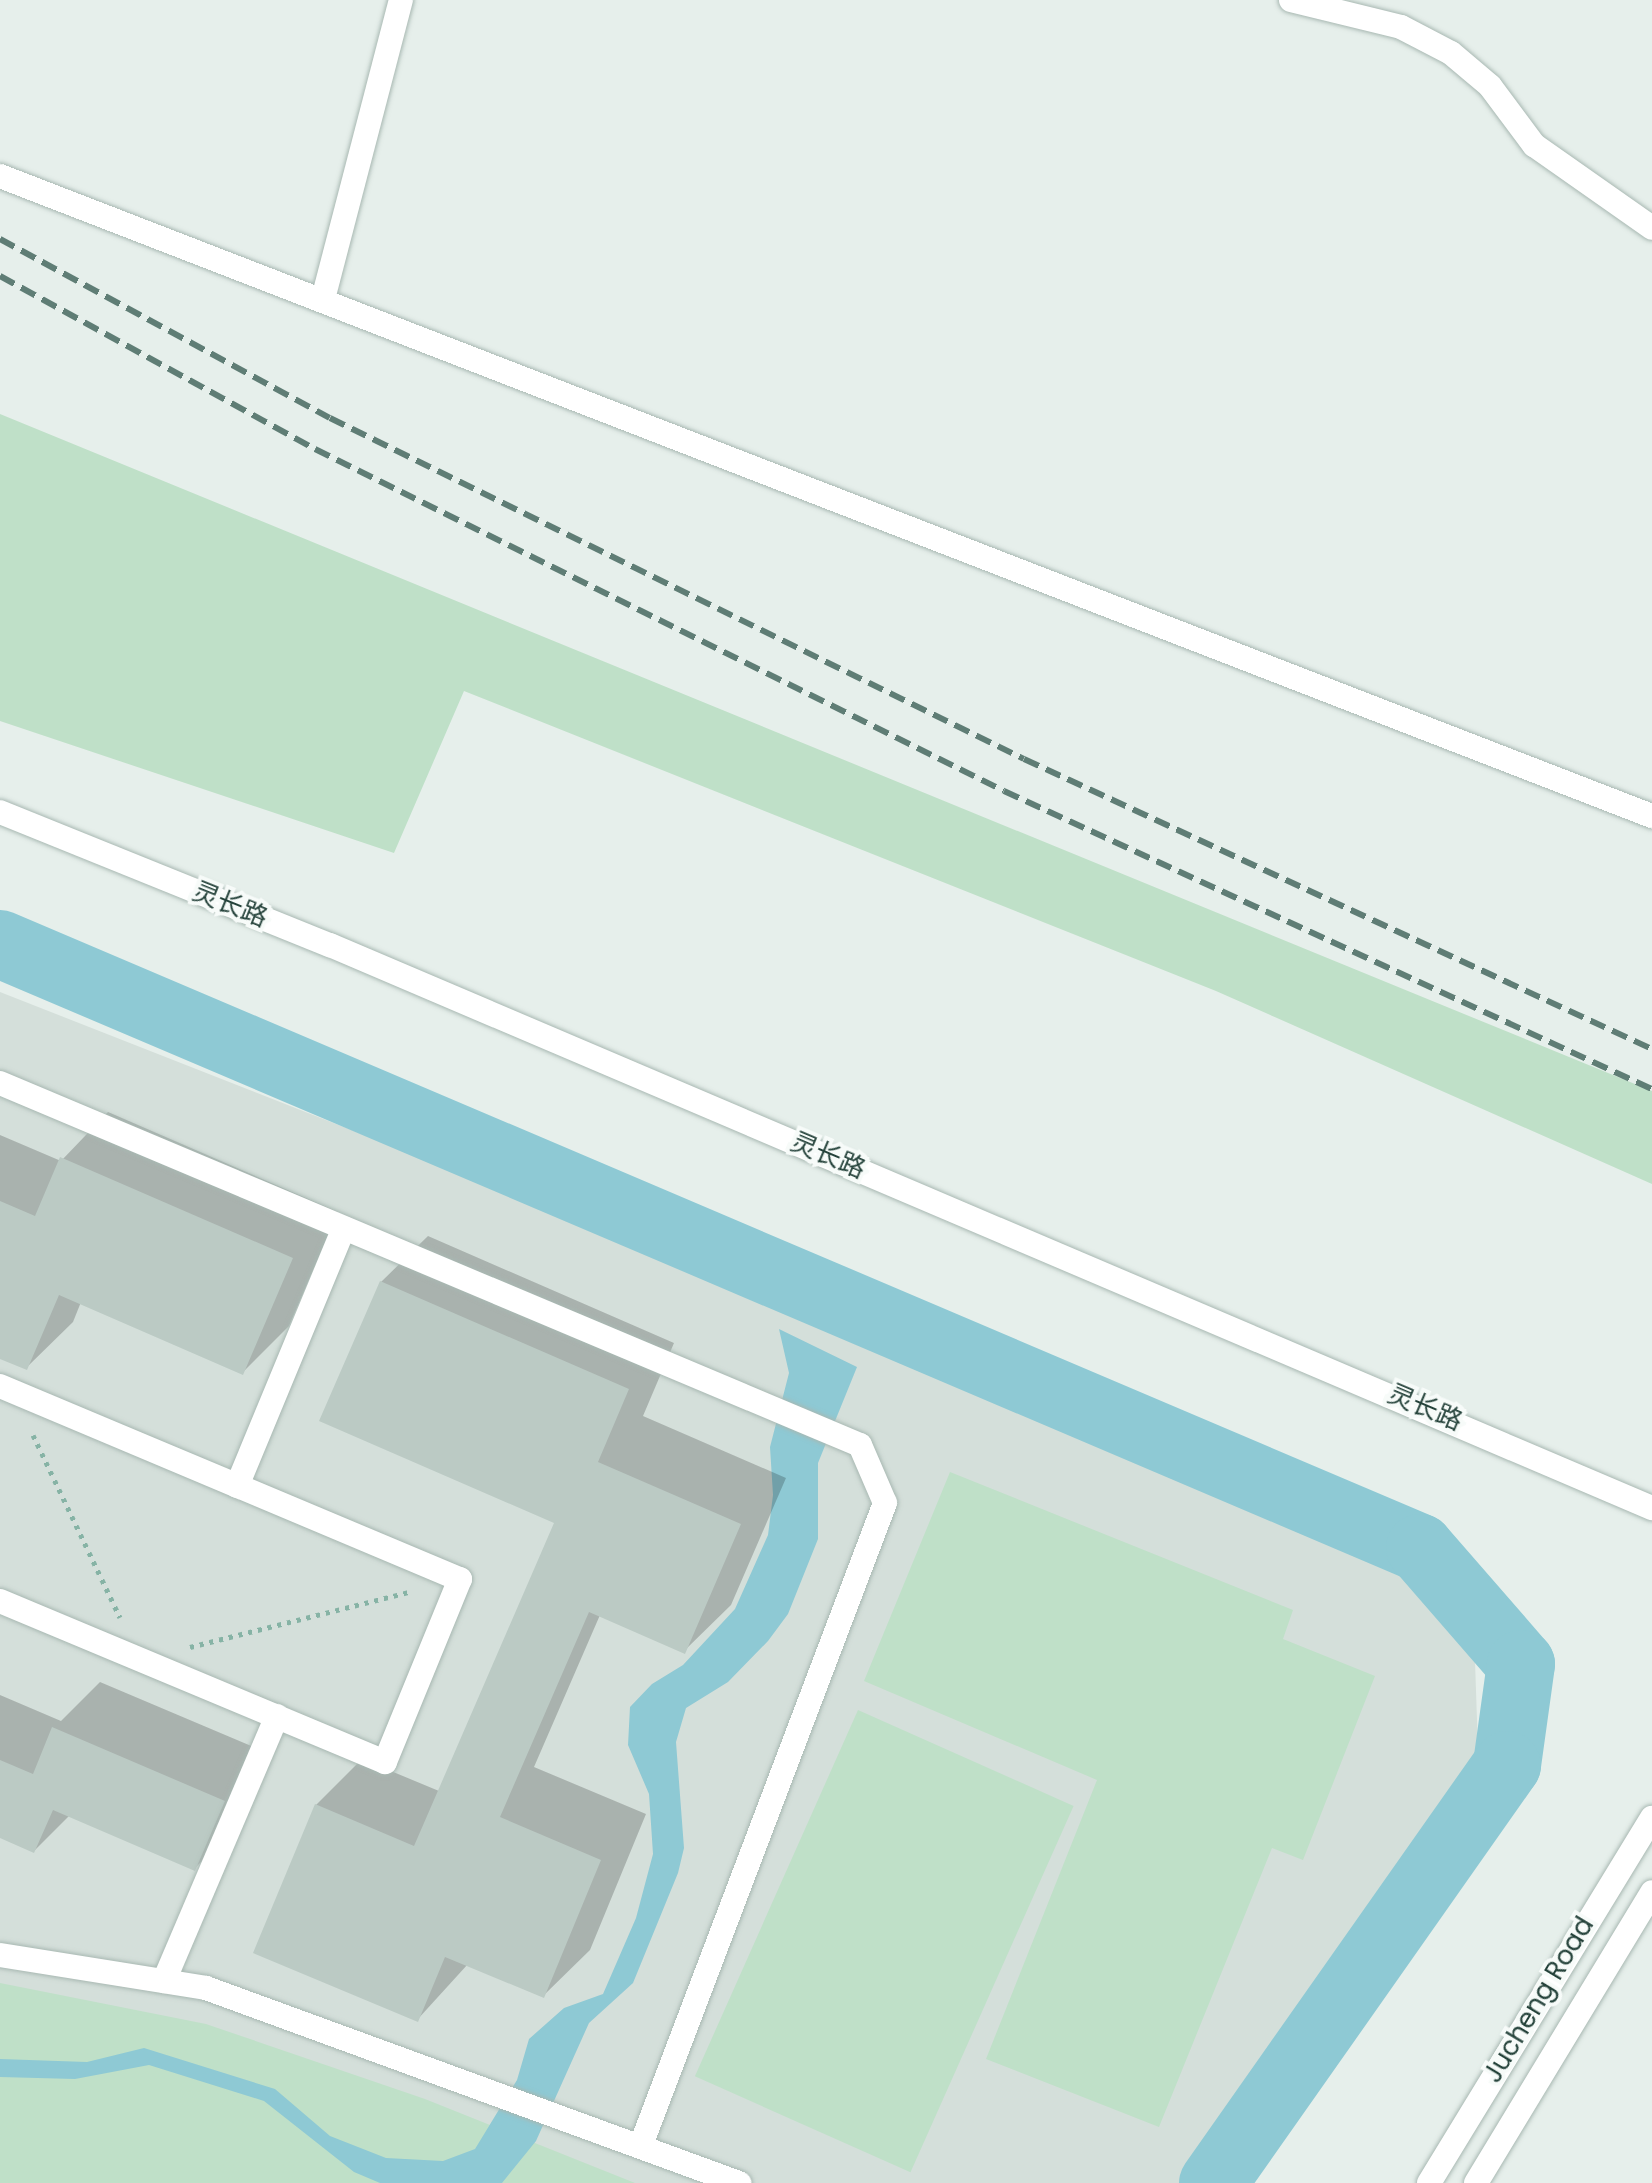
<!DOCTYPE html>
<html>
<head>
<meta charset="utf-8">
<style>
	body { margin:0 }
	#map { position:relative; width:1652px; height:2183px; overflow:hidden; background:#e6efeb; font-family:Poppins,"Noto Sans SC",sans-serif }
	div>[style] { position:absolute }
	.built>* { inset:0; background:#d4dfda }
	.green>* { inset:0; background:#bfe0c8; transform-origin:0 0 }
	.water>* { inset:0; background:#8ec9d4 }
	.shadow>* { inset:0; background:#0003 }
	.river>* { height:68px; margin:-34px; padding:0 34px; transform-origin:34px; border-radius:34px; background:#8ec9d4 }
	.building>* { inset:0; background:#bbcac4 }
	.path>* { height:5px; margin-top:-2.5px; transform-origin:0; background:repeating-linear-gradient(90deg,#86b3a5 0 4px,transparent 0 10px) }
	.roads { filter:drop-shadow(0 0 2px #a8b8b2) drop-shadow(0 0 2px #a8b8b2) }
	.minor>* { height:24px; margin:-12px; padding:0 12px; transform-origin:12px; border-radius:12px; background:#fff }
	.rail>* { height:6px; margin-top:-3px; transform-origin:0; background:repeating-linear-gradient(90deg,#5f7d75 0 16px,transparent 0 24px) }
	span { translate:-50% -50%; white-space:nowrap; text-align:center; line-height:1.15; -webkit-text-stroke:8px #f7fbf9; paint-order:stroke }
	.street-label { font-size:26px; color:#24423a }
</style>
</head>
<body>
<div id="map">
	<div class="built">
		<i style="clip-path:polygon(0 992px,667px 1254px,1298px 1523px,1429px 1591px,1475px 1661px,1478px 1750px,1241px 2183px,0 2183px)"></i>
	</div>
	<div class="green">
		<i style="clip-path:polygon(0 414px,1652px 1091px,1652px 1184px,1216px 991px,464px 691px,394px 853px,0 721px)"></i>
		<i style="clip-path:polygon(950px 1472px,1293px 1610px,1283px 1639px,1375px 1676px,1303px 1860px,1272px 1848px,1159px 2127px,986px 2059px,1097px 1780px,864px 1681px)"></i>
		<i style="left:858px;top:1710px;width:236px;height:401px;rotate:24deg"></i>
		<i style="clip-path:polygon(0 1983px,206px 2024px,425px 2099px,635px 2183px,0 2183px)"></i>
	</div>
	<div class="water">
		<i style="clip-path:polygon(779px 1329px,857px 1367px,818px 1463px,818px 1539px,788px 1614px,768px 1641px,728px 1682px,686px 1708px,676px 1742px,684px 1848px,678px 1873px,633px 1983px,589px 2023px,536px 2141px,502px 2183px,380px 2183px,354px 2172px,264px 2101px,149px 2065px,75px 2079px,0 2077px,0 2059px,87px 2062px,144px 2048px,275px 2089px,330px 2136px,386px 2158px,443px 2161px,475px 2149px,517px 2080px,529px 2039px,564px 2008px,603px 1994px,636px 1918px,653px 1854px,649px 1794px,628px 1745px,630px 1707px,652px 1684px,683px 1665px,735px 1609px,768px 1535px,773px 1495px,770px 1447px,789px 1373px)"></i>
	</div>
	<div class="shadow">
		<i style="clip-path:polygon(108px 1112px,338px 1212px,289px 1326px,243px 1372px,81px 1302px,73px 1322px,26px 1368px,0 1356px,0 1135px,61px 1161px)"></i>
		<i style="clip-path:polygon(428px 1236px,674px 1343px,643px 1416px,786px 1478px,731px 1605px,684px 1651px,600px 1615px,534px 1767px,646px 1814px,590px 1950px,543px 1996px,468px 1964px,417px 2020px,316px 1805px,362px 1759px,439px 1791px,557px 1522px,381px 1282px)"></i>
		<i style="clip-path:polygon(100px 1682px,270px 1754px,241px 1822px,195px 1868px,70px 1815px,34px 1851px,0 1836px,0 1695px,61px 1721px)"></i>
	</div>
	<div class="river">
		<i style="left:0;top:944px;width:1543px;rotate:23.04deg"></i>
		<i style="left:1420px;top:1548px;width:154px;rotate:49deg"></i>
		<i style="left:1521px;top:1664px;width:102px;rotate:97.9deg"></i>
		<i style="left:1507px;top:1765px;width:511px;rotate:125.12deg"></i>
	</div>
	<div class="building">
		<i style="clip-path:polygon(60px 1157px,293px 1258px,243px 1375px,59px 1295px,27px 1370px,0 1359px,0 1201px,35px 1216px)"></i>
		<i style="clip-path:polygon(380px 1281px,629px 1389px,598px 1462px,741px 1524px,685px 1654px,589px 1612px,500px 1817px,601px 1860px,544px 1998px,445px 1957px,418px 2022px,253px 1953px,315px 1804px,414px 1846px,554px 1523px,319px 1421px)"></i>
		<i style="clip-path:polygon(52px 1727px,225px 1801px,195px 1871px,53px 1810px,34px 1853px,0 1838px,0 1760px,33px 1774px)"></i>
	</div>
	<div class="path">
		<i style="left:33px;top:1435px;width:202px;rotate:64.5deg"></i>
		<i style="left:190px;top:1647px;width:226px;rotate:-14.1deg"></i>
	</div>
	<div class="roads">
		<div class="minor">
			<i style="left:1291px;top:0;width:113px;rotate:13.8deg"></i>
			<i style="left:1401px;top:27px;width:56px;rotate:27.5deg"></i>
			<i style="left:1451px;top:53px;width:51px;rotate:40.2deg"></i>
			<i style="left:1490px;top:86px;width:74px;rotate:53.3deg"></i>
			<i style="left:1534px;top:145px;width:144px;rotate:35.1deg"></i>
			<i style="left:0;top:176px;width:1772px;rotate:21.18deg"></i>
			<i style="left:323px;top:299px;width:309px;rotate:-75.4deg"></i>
			<i style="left:0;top:812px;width:356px;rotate:22deg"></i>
			<i style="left:330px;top:945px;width:1437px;rotate:23.07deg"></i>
			<i style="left:0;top:1083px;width:933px;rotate:22.83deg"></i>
			<i style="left:860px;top:1445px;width:63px;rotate:66.7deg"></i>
			<i style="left:885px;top:1503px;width:687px;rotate:110.81deg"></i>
			<i style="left:0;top:1386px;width:499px;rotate:22.8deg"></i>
			<i style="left:460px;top:1579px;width:198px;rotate:112.3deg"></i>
			<i style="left:385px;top:1762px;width:417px;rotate:-157.3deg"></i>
			<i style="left:237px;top:1486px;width:279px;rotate:-67.5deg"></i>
			<i style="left:0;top:1955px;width:209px;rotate:9.1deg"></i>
			<i style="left:206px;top:1988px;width:568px;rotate:20.1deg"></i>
			<i style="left:164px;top:1981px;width:288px;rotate:-66.9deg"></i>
			<i style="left:1429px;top:2183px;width:428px;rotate:-58.6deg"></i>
			<i style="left:1476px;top:2183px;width:340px;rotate:-58.8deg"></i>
		</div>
	</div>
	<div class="rail">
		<i style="left:0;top:239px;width:375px;rotate:28.5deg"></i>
		<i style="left:330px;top:418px;width:773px;rotate:26.17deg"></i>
		<i style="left:1024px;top:759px;width:692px;rotate:24.79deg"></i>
		<i style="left:0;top:276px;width:359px;rotate:28.8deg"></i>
		<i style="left:315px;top:449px;width:769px;rotate:26.4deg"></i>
		<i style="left:1004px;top:791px;width:713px;rotate:24.7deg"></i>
	</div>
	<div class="street-label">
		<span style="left:230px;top:905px;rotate:22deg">灵长路</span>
		<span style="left:828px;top:1156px;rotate:23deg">灵长路</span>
		<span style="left:1425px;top:1408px;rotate:23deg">灵长路</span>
		<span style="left:1539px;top:2000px;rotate:-59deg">Jucheng Road</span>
	</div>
</div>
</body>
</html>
